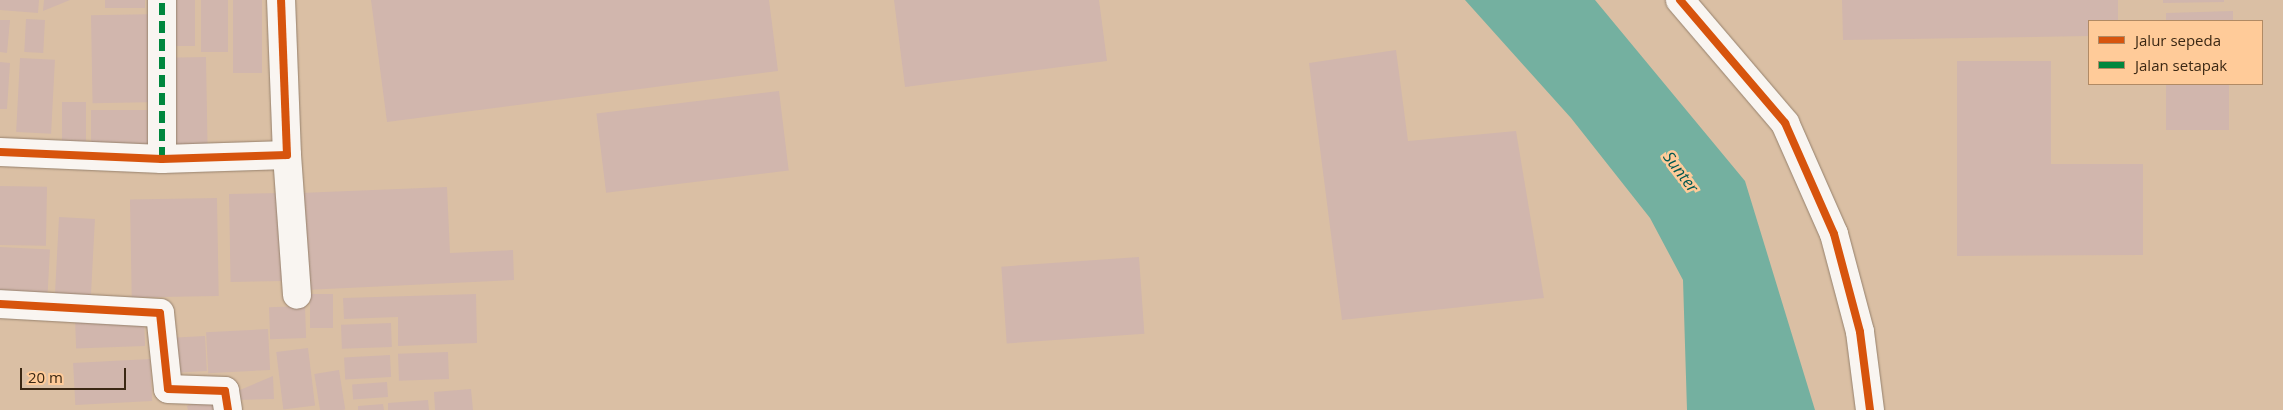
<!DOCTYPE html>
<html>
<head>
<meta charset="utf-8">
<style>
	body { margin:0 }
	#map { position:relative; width:2283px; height:410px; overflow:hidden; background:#dabfa4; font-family:"Open Sans",sans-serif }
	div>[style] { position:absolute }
	.water>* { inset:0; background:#74b0a0 }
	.building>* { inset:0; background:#d1b6ad; transform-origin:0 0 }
	.roads { filter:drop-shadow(0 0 1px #96816c) drop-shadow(0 0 1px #96816c) }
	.minor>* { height:28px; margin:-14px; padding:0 14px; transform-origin:14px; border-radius:14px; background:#f9f5f1 }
	.quiet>* { height:6px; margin-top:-3px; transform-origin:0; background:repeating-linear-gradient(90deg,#00873e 0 12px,transparent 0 18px) }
	.cycleway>* { height:8px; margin:-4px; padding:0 4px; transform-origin:4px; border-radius:4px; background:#d7540d }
	span { translate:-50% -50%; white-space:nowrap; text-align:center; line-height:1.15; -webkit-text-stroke:5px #ffcb99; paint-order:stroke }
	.water-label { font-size:16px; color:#005750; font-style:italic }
	.legend { position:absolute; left:2088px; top:20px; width:175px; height:65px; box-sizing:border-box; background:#ffcb99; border:1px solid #b18a64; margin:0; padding:6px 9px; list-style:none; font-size:15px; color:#3b2814 }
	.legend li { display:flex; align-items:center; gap:10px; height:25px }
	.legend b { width:25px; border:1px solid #b18a64 }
	.scale { position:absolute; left:20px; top:368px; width:106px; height:22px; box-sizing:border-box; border:2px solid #3b2814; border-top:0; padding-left:6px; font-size:15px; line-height:18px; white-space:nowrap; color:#3b2814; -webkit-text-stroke:4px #ffcb99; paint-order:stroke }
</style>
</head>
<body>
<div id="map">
	<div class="water">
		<i style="clip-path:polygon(1465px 0,1595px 0,1745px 181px,1815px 410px,1687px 410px,1683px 280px,1650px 218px,1571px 118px)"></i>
	</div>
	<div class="building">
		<i style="clip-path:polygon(0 0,39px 0,38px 13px,0 10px)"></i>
		<i style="clip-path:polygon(44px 0,70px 0,43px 11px)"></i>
		<i style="left:105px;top:0;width:40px;height:8px"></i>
		<i style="left:165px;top:0;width:30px;height:46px"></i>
		<i style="left:201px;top:0;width:27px;height:52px"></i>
		<i style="left:233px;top:0;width:29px;height:73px"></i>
		<i style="clip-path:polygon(371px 0,769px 0,778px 71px,387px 122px)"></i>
		<i style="clip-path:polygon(894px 0,1099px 0,1107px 61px,905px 87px)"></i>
		<i style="clip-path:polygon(1842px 0,2118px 0,2118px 21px,2089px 21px,2089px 36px,1843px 40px)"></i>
		<i style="clip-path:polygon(2163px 0,2224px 0,2224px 2px,2163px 3px)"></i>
		<i style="clip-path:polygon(2233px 11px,2233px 21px,2166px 21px,2166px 13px)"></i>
		<i style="left:160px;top:14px;width:88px;height:69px;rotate:89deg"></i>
		<i style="left:26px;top:19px;width:19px;height:33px;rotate:3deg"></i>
		<i style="clip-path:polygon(0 20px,10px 20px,7px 53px,0 52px)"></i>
		<i style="clip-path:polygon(1396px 50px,1408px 141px,1516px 131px,1544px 298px,1342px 320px,1309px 63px)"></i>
		<i style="left:206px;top:57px;width:97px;height:41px;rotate:89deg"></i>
		<i style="left:20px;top:58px;width:35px;height:74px;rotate:3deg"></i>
		<i style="clip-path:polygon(1957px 61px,2051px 61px,2051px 164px,2143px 164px,2143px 255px,1957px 256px)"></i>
		<i style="clip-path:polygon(0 62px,10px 63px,7px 109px,0 109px)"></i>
		<i style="left:2229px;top:84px;width:46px;height:63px;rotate:90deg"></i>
		<i style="left:779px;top:91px;width:80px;height:184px;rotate:83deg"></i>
		<i style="left:62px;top:102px;width:24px;height:43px"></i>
		<i style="left:153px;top:110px;width:40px;height:62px;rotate:90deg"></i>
		<i style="left:0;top:186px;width:47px;height:59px;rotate:1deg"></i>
		<i style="clip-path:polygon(447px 187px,450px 253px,513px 250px,514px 280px,305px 290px,300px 193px)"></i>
		<i style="left:281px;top:193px;width:88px;height:52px;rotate:89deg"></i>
		<i style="left:217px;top:198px;width:98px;height:87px;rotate:89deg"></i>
		<i style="left:59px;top:217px;width:36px;height:80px;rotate:3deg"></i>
		<i style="left:0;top:247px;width:50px;height:47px;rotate:3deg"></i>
		<i style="left:1139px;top:257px;width:77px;height:138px;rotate:86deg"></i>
		<i style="left:310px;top:294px;width:23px;height:34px"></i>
		<i style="clip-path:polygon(476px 294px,477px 343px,398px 346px,398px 317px,344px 319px,343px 298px)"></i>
		<i style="left:305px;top:306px;width:32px;height:36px;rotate:88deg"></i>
		<i style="left:144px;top:316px;width:30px;height:69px;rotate:88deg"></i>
		<i style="left:391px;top:323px;width:24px;height:50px;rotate:88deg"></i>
		<i style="left:268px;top:329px;width:41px;height:62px;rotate:87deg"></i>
		<i style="left:205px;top:336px;width:35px;height:37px;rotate:87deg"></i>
		<i style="left:308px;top:348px;width:58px;height:32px;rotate:83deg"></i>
		<i style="left:448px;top:352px;width:27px;height:50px;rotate:88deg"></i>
		<i style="left:390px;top:355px;width:22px;height:46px;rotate:87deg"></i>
		<i style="left:150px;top:359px;width:42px;height:77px;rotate:87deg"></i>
		<i style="left:339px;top:370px;width:40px;height:25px;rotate:81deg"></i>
		<i style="clip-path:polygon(273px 376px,274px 399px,232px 400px,231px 378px,240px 390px)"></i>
		<i style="left:387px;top:382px;width:15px;height:35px;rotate:86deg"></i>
		<i style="clip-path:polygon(471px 389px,473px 410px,435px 410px,434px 392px)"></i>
		<i style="clip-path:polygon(213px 396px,218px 410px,188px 410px,187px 406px)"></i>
		<i style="clip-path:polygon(428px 400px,429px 410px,388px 410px,388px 403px)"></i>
		<i style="clip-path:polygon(383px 404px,384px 410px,358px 410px,358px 406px)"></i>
	</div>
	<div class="roads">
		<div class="minor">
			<i style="left:1680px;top:0;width:162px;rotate:49.5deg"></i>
			<i style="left:1785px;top:123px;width:121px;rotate:66.2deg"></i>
			<i style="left:1834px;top:234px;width:101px;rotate:75.1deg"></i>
			<i style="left:1860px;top:332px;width:79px;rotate:82.7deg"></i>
			<i style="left:0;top:152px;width:162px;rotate:2.5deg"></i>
			<i style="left:162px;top:159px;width:125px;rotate:-1.8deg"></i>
			<i style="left:287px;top:155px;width:155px;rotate:-92.2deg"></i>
			<i style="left:287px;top:155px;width:140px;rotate:85.9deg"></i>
			<i style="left:162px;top:159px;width:159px;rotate:-90deg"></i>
			<i style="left:0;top:304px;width:160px;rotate:3.2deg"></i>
			<i style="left:160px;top:313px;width:76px;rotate:84deg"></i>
			<i style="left:168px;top:389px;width:57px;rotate:2deg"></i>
			<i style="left:225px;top:391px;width:19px;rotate:81deg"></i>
		</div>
	</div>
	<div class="quiet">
		<i style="left:162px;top:159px;width:159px;rotate:-90deg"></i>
	</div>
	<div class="cycleway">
		<i style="left:1680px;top:0;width:162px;rotate:49.5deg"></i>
		<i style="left:1785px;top:123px;width:121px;rotate:66.2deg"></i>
		<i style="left:1834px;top:234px;width:101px;rotate:75.1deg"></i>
		<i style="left:1860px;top:332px;width:79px;rotate:82.7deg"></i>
		<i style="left:0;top:152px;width:162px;rotate:2.5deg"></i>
		<i style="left:162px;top:159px;width:125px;rotate:-1.8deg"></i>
		<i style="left:287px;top:155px;width:155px;rotate:-92.2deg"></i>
		<i style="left:0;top:304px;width:160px;rotate:3.2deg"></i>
		<i style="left:160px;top:313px;width:76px;rotate:84deg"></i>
		<i style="left:168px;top:389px;width:57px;rotate:2deg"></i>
		<i style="left:225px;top:391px;width:19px;rotate:81deg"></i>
	</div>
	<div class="water-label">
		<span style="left:1681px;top:172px;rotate:53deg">Sunter</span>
	</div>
	<ul class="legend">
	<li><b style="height:6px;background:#d7540d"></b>Jalur sepeda</li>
	<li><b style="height:6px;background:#00873e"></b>Jalan setapak</li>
	</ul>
	<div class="scale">20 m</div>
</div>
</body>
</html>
